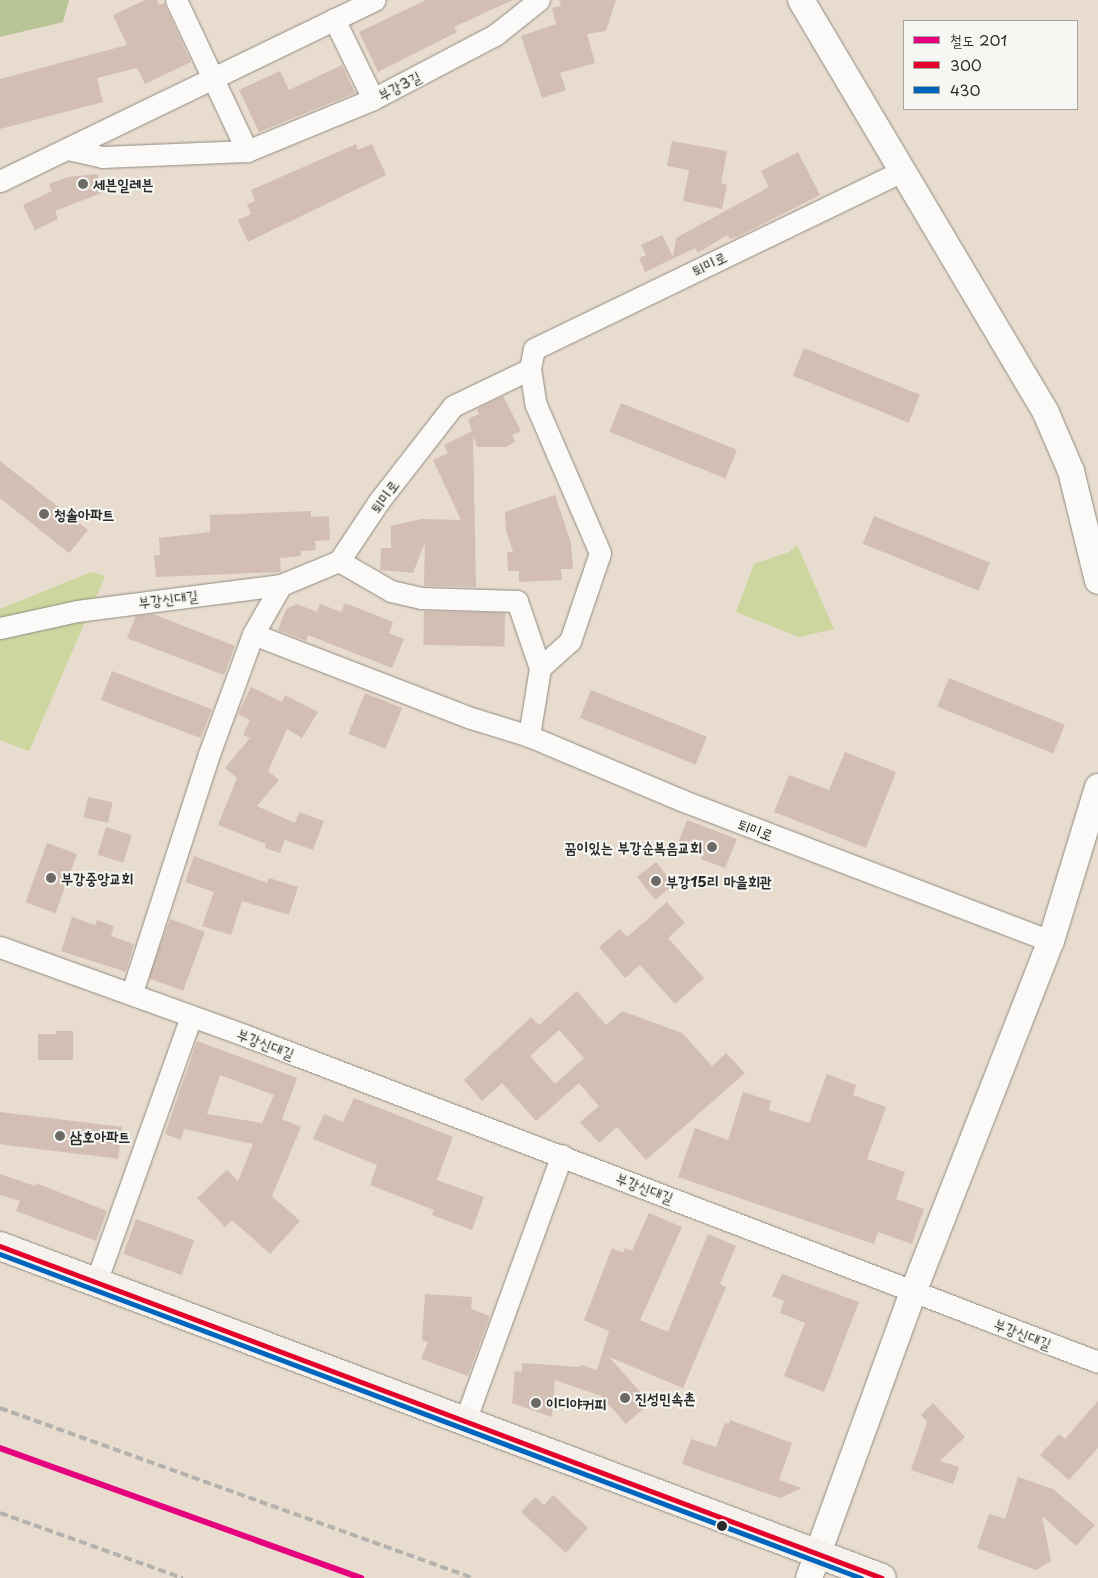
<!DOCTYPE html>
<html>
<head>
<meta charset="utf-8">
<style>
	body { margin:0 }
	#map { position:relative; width:1098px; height:1578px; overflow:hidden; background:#e7dccd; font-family:"Playpen Sans","Poor Story",sans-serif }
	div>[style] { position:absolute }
	.green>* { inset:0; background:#ccd69e }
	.forest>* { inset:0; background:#b7c595 }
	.building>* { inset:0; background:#d3beb3; transform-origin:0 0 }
	.roads { filter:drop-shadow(0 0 1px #8f8a82) drop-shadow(0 0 1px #8f8a82) }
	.minor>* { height:21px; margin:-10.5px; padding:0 10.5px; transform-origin:10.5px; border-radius:10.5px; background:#fbfaf8 }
	.tertiary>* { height:26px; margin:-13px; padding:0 13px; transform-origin:13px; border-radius:13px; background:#fbfaf8 }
	.secondary>* { height:28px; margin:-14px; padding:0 14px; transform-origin:14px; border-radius:14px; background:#f5f1ec }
	.rail>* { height:4px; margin-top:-2px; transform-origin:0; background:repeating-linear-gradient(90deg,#b3b2af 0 8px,transparent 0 12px) }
	.bus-1>* { height:5px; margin:-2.5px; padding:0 2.5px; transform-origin:2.5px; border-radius:2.5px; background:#e4002b }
	.bus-2>* { height:5px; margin:-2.5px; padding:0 2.5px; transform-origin:2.5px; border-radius:2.5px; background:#0065bd }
	.rail-1>* { height:6px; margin:-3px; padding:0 3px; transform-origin:3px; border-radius:3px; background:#e5007d }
	.dots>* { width:14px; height:14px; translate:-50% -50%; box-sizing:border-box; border:2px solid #f6f6f2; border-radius:50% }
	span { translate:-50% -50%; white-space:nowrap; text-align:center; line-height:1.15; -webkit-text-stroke:4px #f6f6f2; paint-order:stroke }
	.street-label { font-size:15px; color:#2b2b2b }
	.poi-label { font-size:15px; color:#2b2b2b; font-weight:700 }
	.left { translate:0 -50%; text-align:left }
	.right { translate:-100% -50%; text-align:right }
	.legend { position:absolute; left:903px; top:20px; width:175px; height:90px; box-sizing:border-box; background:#f6f6f2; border:1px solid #a5a5a2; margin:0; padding:6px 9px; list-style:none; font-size:15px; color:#2b2b2b }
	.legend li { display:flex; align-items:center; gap:10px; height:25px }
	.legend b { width:25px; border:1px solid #a5a5a2 }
</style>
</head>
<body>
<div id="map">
	<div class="green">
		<i style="clip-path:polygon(797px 545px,834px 629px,799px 637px,736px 612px,754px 564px,789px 552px)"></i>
		<i style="clip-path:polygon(91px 572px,105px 576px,29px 751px,0 740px,0 609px)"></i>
	</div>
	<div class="forest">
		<i style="clip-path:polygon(0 0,69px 0,63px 22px,0 37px)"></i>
	</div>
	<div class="building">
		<i style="clip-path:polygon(145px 0,157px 0,159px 5px,164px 3px,191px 62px,145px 84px,137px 68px,97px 78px,103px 102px,0 129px,0 79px,127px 45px,113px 15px)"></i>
		<i style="clip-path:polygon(426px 0,513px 0,454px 27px,457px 32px,378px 72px,359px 32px)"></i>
		<i style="clip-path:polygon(559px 0,616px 0,606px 31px,587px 34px,595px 63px,560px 73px,566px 90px,542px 98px,521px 36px,556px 24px,552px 8px,561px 6px)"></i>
		<i style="clip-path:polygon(342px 65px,355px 93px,259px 132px,239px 90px,280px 71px,289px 90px)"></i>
		<i style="clip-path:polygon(672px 141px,727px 151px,721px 183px,727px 185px,722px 209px,683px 201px,689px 170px,667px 166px)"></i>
		<i style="clip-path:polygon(356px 144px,358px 150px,372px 144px,386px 175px,248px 242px,238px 220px,251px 214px,247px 204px,255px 201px,251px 190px)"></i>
		<i style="clip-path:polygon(798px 152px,820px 195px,739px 236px,730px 239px,727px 235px,698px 253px,695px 248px,645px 272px,639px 258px,646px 255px,641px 245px,662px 235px,673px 257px,676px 238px,769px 187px,761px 171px)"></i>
		<i style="clip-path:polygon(97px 174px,104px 192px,55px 211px,58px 219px,35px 230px,23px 205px,52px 191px,49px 184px,68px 177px)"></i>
		<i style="left:804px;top:348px;width:125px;height:30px;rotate:22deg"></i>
		<i style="clip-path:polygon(503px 396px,521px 431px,512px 435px,515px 442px,506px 447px,477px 447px,473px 435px,476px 587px,424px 586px,425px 542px,413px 573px,380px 570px,381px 548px,391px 548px,391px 526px,421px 519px,461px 520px,433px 460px,448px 453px,444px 445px,472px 431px,468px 419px,479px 414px,477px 409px)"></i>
		<i style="left:621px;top:403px;width:125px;height:31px;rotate:22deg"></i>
		<i style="clip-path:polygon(0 461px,88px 530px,69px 553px,0 498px)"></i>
		<i style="clip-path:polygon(555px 495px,571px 543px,573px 569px,561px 569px,562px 580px,519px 582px,519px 571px,508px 571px,507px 552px,513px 552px,506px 530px,505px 512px)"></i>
		<i style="clip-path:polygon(311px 511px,311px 517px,329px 516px,330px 540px,315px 541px,316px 550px,301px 551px,301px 556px,280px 558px,281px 572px,156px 577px,154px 555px,160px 555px,159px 538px,210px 532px,210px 515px)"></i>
		<i style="left:874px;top:516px;width:125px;height:30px;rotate:22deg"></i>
		<i style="clip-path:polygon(345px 603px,393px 622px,389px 633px,404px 639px,392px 668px,308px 635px,306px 641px,278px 630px,286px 609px,297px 604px,317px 612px,320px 604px,341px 612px)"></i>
		<i style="left:424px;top:611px;width:81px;height:34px;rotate:1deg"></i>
		<i style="clip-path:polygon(153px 614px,235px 646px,224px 675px,127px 638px,136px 616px)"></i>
		<i style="left:112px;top:671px;width:107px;height:31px;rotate:21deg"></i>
		<i style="left:949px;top:678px;width:125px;height:31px;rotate:22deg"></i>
		<i style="clip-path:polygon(251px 687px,282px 702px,285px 695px,318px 712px,302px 738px,287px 729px,268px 771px,279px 780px,257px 806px,295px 823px,299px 812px,324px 821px,313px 850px,285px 840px,280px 853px,265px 848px,266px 844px,218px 825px,237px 778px,225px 768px,250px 738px,243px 735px,250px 720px,238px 714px)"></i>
		<i style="left:591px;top:690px;width:125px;height:30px;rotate:22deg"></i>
		<i style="left:365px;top:693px;width:40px;height:44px;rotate:22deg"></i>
		<i style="clip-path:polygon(845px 752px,896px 772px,866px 848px,774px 812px,789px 775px,829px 790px)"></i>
		<i style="left:88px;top:797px;width:25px;height:21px;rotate:12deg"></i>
		<i style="clip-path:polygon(687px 820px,737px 839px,725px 868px,701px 859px,704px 852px,678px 843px)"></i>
		<i style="left:106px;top:827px;width:27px;height:29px;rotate:17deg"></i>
		<i style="left:47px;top:843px;width:32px;height:63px;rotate:20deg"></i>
		<i style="clip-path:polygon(194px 856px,267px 883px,269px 878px,298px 887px,289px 915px,242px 901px,231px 935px,202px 926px,214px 892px,185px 882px)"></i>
		<i style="left:656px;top:862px;width:29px;height:24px;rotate:52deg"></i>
		<i style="clip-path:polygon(667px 902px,685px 923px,668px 938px,704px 978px,675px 1004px,640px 965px,625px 978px,599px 947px,620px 929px,627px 937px)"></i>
		<i style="clip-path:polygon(72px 917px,95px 925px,97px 920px,114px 926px,111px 936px,134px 944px,126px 972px,61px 951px)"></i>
		<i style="left:170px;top:919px;width:37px;height:63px;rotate:20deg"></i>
		<i style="clip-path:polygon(evenodd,577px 991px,606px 1025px,622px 1011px,682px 1033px,712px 1066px,726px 1053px,745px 1073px,646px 1160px,617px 1127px,599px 1143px,580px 1122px,599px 1106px,579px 1083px,536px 1121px,502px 1083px,482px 1101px,464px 1080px,531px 1017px,539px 1025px,577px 991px,559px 1030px,584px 1058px,555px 1084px,530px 1056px,559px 1030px)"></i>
		<i style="clip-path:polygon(56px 1031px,73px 1031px,73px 1060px,38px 1060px,38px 1034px,56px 1034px)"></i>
		<i style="clip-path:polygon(evenodd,197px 1041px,297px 1078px,282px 1119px,301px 1127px,272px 1196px,300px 1221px,270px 1254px,232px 1220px,225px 1227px,197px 1198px,227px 1170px,238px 1181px,253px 1144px,184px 1129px,181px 1140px,165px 1134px,197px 1041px,220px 1075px,274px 1095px,262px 1123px,207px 1114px,220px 1075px)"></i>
		<i style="clip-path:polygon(827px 1074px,856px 1085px,853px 1095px,886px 1107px,867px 1159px,905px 1172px,896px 1199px,924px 1209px,912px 1244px,878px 1232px,874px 1244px,678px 1177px,695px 1128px,728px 1140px,743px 1092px,771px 1101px,769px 1110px,809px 1123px)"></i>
		<i style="clip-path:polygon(354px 1098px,453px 1137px,437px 1180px,484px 1197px,472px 1230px,432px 1215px,434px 1210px,370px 1185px,377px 1165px,313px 1139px,324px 1114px,343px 1122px)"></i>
		<i style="left:0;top:1112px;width:123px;height:32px;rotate:7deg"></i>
		<i style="clip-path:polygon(0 1174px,35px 1186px,36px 1183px,107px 1211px,96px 1241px,16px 1211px,20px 1201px,0 1195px)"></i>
		<i style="clip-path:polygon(649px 1213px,682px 1227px,640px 1320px,668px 1332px,708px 1234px,736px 1246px,720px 1284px,726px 1287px,683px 1388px,609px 1357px,650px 1403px,626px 1424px,601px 1396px,555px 1380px,552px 1417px,512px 1403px,515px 1371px,522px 1372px,522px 1363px,580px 1367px,581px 1365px,597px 1370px,609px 1331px,584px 1320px,612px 1248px,623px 1253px,625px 1248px,632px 1251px)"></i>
		<i style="left:136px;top:1219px;width:62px;height:37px;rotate:20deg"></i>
		<i style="clip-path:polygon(782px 1274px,859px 1302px,824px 1392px,784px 1376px,805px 1323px,780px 1313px,784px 1301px,772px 1296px)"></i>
		<i style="clip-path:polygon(425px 1294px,472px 1297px,471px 1309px,490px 1316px,468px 1376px,421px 1359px,428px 1342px,422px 1340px)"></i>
		<i style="clip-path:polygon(1098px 1401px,1098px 1448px,1069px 1480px,1040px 1455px,1059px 1434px,1065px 1439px)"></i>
		<i style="clip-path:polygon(933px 1403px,965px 1437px,940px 1461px,959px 1467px,953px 1484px,911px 1470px,927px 1422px,921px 1415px)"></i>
		<i style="clip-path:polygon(730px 1420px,792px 1443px,779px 1480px,802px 1488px,780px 1498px,682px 1464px,691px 1439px,716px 1447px,725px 1423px,729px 1424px)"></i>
		<i style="clip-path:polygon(1018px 1477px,1053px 1489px,1095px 1525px,1076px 1546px,1042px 1516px,1051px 1561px,1036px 1570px,977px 1548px,989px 1514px,1005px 1519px)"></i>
		<i style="clip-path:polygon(553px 1495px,588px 1528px,566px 1553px,521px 1512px,535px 1497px,544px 1505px)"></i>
	</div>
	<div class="roads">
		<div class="minor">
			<i style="left:176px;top:0;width:167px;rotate:64.8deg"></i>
			<i style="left:334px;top:19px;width:89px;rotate:64deg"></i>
			<i style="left:68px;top:149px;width:35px;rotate:13deg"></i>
			<i style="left:102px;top:157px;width:145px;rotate:-2.4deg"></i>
			<i style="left:247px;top:151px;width:136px;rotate:-22.4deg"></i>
			<i style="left:373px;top:99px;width:138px;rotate:-27.7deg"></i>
			<i style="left:495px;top:35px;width:56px;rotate:-38.5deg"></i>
			<i style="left:0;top:181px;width:416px;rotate:-25.8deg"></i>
			<i style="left:530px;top:369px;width:36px;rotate:81deg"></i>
			<i style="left:536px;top:405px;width:161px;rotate:66.6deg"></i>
			<i style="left:600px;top:553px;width:93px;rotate:108.8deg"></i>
			<i style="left:570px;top:641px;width:40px;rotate:138deg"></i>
			<i style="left:540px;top:668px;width:69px;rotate:99.2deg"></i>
			<i style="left:529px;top:736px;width:165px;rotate:22.8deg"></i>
			<i style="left:681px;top:800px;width:396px;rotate:20.9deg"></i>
			<i style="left:339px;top:561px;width:60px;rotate:30deg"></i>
			<i style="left:391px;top:591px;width:31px;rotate:13deg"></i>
			<i style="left:421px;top:598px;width:96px;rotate:1.8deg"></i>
			<i style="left:517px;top:601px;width:71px;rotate:71.1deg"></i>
			<i style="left:281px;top:585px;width:63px;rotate:-22.5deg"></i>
			<i style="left:339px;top:561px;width:72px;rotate:-56.3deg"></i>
			<i style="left:379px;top:501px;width:120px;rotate:-52.1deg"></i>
			<i style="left:453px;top:406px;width:85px;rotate:-25.7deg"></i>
			<i style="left:530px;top:369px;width:20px;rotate:-79deg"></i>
			<i style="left:534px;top:349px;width:410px;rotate:-25.8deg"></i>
			<i style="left:0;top:628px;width:79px;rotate:-12.4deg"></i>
			<i style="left:77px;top:611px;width:206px;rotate:-7.3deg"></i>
			<i style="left:281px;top:585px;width:56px;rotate:119.7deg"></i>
			<i style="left:253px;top:634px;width:128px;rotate:110.1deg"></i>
			<i style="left:209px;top:754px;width:251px;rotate:107.9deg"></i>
			<i style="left:253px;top:634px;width:234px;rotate:21.1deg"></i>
			<i style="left:471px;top:718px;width:61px;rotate:17.2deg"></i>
			<i style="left:0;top:947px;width:259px;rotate:19.8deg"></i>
			<i style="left:244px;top:1035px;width:914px;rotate:20.95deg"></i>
			<i style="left:96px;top:1282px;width:282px;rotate:-70.3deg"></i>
			<i style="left:465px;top:1421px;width:283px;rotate:-70deg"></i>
		</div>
		<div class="tertiary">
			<i style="left:801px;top:0;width:480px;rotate:59.3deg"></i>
			<i style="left:1046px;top:413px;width:63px;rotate:66.7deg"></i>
			<i style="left:1071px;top:471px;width:113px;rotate:76.2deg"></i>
			<i style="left:809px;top:1578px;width:307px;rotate:-70deg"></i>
			<i style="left:914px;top:1290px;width:375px;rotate:-68.6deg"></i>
			<i style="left:1051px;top:941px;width:161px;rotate:-73deg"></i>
		</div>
		<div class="secondary">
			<i style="left:0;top:1246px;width:942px;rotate:20.63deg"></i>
		</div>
	</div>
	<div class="rail">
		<i style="left:0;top:1408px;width:503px;rotate:19.77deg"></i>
		<i style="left:0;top:1513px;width:194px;rotate:19.6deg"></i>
	</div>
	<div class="bus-1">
		<i style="left:0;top:1246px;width:942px;rotate:20.63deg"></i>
	</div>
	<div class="bus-2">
		<i style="left:0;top:1254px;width:920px;rotate:20.62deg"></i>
	</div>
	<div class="rail-1">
		<i style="left:0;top:1448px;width:384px;rotate:19.8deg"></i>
	</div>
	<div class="dots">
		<i style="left:83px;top:184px;background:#6d6964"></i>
		<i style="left:44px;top:514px;background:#6d6964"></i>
		<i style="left:712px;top:847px;background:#6d6964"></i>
		<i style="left:51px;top:878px;background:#6d6964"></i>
		<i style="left:656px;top:881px;background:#6d6964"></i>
		<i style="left:60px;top:1136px;background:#6d6964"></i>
		<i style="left:625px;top:1398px;background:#6d6964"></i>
		<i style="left:536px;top:1403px;background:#6d6964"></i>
		<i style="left:722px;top:1526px;background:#2b2b2b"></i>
	</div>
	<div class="street-label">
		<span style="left:399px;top:85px;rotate:-27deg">부강3길</span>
		<span style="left:709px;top:263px;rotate:-26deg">퇴미로</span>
		<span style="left:384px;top:496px;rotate:-54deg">퇴미로</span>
		<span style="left:168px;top:598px;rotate:-7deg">부강신대길</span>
		<span style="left:756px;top:829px;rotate:21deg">퇴미로</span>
		<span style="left:266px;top:1043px;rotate:21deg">부강신대길</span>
		<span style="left:645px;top:1187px;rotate:21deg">부강신대길</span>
		<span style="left:1023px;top:1333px;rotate:21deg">부강신대길</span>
	</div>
	<div class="poi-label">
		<span class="left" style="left:93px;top:184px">세븐일레븐</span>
		<span class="left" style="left:54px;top:514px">청솔아파트</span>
		<span class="right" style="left:702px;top:847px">꿈이있는 부강순복음교회</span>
		<span class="left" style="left:61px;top:878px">부강중앙교회</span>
		<span class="left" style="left:666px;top:881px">부강15리 마을회관</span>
		<span class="left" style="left:70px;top:1136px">삼호아파트</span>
		<span class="left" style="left:635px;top:1398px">진성민속촌</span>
		<span class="left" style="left:546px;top:1403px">이디야커피</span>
	</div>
	<ul class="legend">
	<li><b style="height:6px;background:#e5007d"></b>철도 201</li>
	<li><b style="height:6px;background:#e4002b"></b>300</li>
	<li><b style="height:6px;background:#0065bd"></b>430</li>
	</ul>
</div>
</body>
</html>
